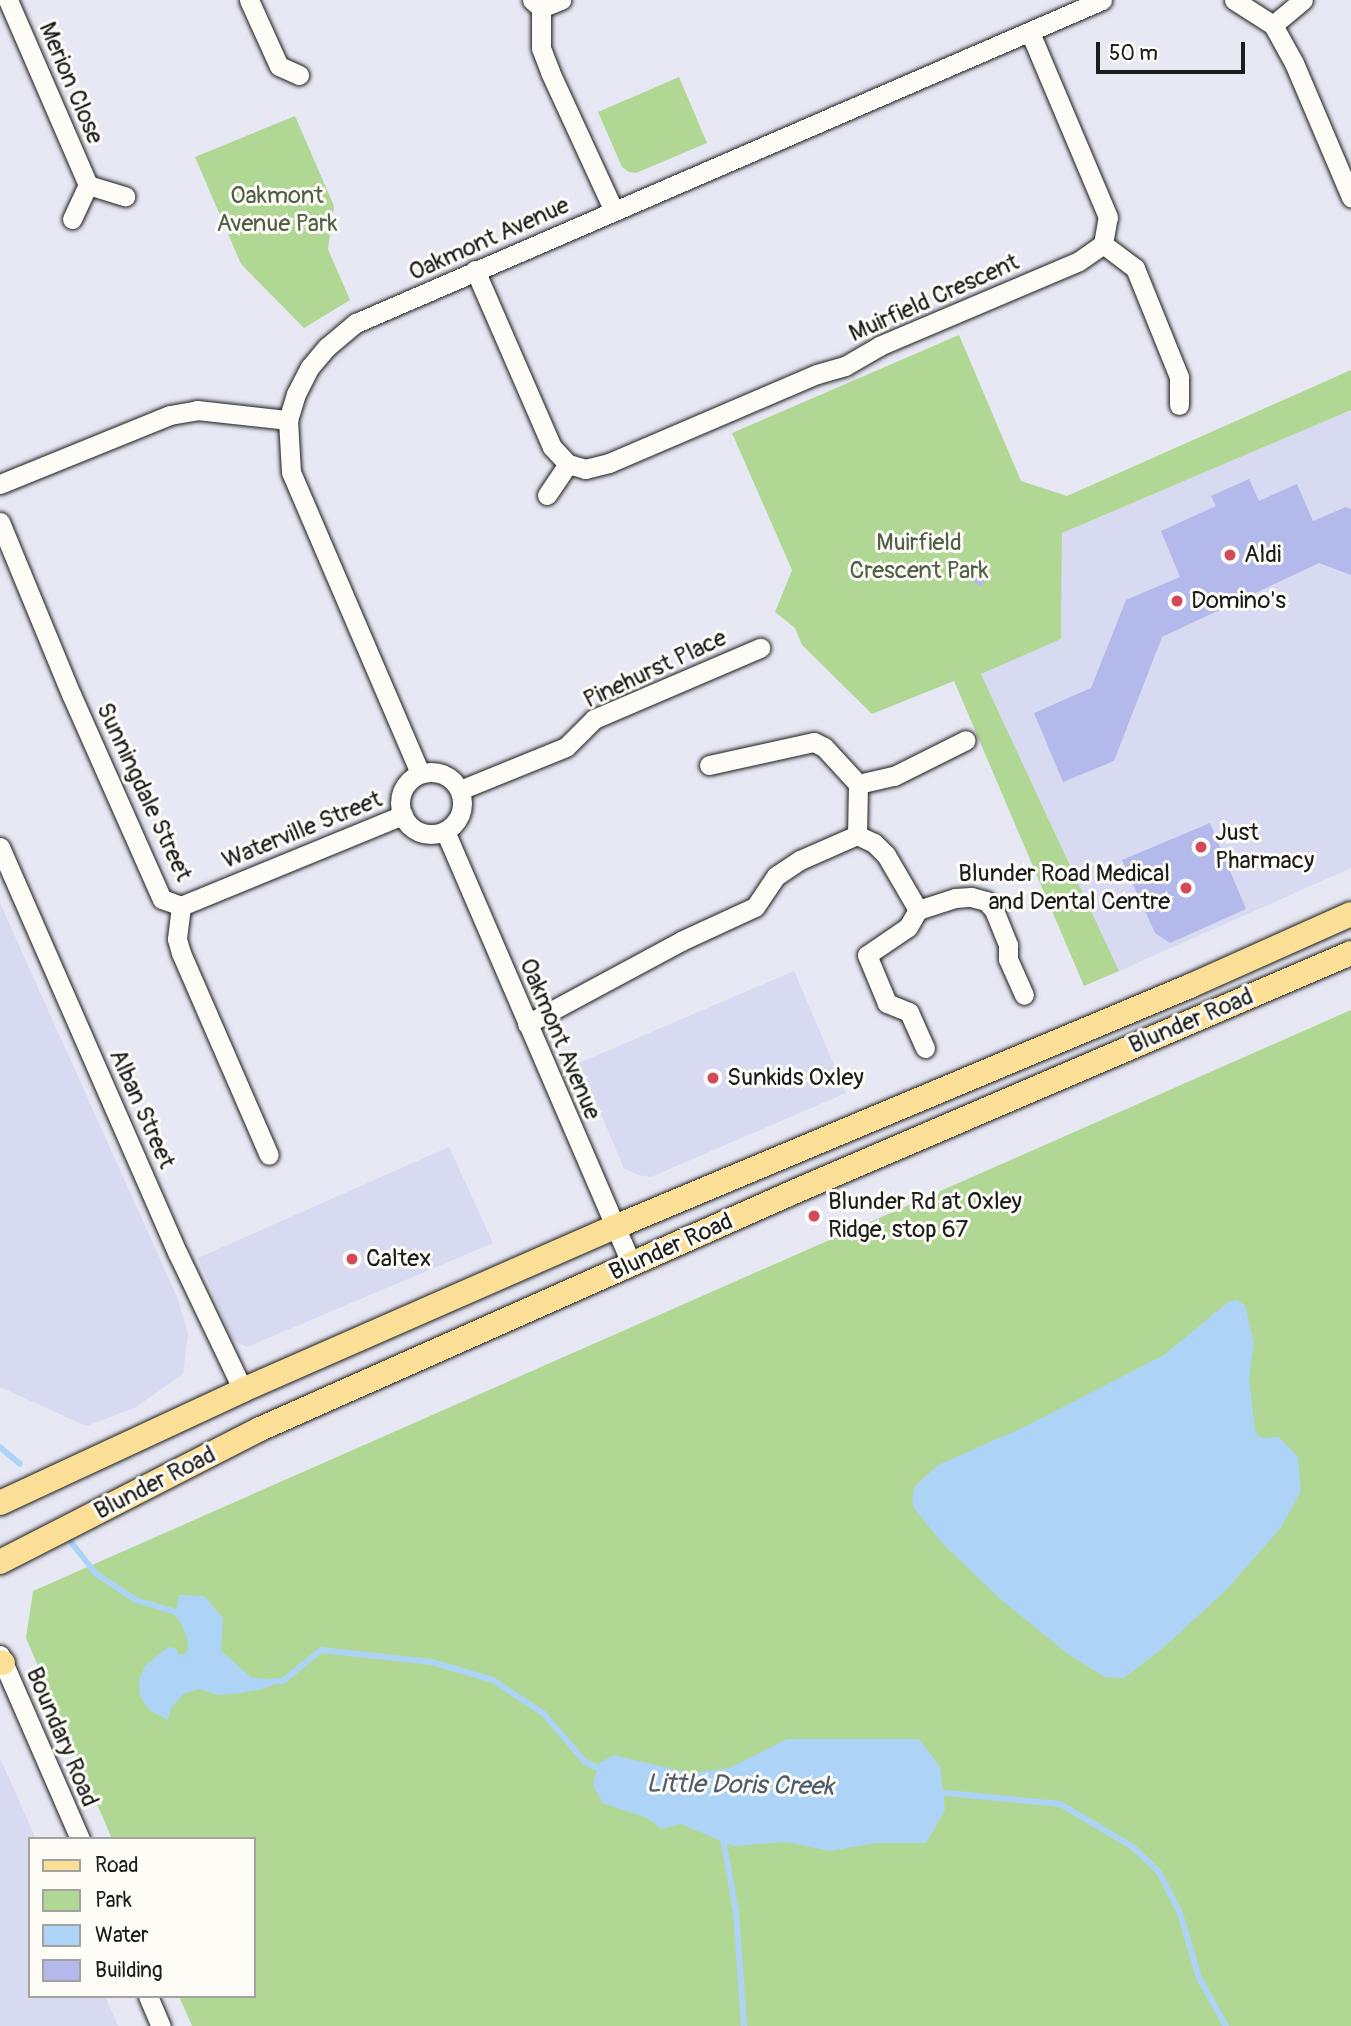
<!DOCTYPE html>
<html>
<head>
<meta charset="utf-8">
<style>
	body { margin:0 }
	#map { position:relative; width:1351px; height:2026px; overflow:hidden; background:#e7e8f3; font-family:Pangolin,sans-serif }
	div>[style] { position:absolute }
	.built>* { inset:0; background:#d7daf0 }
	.green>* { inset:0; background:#b0d894 }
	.water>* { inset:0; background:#add4f7 }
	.stream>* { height:6px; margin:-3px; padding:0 3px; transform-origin:3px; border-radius:3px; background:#add4f7 }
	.building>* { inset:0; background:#b3b9ea }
	.roads { filter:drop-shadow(0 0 2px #1c1c1c) drop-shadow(0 0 2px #1c1c1c) }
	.minor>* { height:19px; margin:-9.5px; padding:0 9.5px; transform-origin:9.5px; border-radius:9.5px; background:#fdfcf7 }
	.minor>.ring { margin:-9.5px; padding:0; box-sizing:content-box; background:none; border:19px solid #fdfcf7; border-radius:50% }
	.major>* { height:24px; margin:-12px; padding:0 12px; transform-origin:12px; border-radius:12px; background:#fbdf96 }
	.dots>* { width:19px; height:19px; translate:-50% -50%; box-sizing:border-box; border:4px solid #fdfcf7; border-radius:50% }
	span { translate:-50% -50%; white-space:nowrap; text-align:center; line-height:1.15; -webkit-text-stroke:6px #fdfcf7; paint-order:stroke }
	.street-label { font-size:24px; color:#1c1c1c }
	.park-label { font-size:24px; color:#505e46 }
	.poi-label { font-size:24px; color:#1c1c1c }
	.left { translate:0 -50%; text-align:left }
	.right { translate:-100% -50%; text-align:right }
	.water-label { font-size:26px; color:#4f5c69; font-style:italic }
	.legend { position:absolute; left:28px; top:1837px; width:228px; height:161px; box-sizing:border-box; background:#fdfcf7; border:2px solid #a3a29f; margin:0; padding:9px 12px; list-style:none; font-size:21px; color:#1c1c1c }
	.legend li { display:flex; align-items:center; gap:14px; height:35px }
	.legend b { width:35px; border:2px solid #a3a29f }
	.scale { position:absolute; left:1096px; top:42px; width:149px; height:32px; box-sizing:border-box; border:4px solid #1c1c1c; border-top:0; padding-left:9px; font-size:21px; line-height:24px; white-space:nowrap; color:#1c1c1c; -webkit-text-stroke:5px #fdfcf7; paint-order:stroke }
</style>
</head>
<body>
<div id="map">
	<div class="built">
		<i style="clip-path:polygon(1351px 410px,1351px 868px,1119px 971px,981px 674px,1061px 639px,1062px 533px)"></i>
		<i style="clip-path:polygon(0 903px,177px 1297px,188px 1334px,183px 1374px,136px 1407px,86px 1426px,0 1387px)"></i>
		<i style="clip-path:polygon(794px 971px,846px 1093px,651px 1177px,638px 1175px,624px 1168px,579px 1063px)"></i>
		<i style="clip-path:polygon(449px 1147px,493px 1243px,247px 1347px,233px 1340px,198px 1258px)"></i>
		<i style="clip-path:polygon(0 1758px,36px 1839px,30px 1839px,30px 1996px,105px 1996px,118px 2026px,0 2026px)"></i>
	</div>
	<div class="green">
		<i style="clip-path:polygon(679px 77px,707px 143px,636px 173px,629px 172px,622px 167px,598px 112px)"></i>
		<i style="clip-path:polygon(295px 116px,334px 206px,328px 249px,350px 300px,304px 328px,241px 264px,195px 157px)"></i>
		<i style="clip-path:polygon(959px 335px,1021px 481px,1067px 496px,1351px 370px,1351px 410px,1062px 533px,1061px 639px,981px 674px,1119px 971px,1084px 986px,954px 681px,872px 714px,802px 645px,795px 628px,775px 612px,792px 570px,732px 433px)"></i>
		<i style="clip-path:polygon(1351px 1010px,1351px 2026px,192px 2026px,179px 1996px,254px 1996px,254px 1839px,112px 1839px,26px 1638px,33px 1591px)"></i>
	</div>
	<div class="water">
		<i style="clip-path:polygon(1236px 1300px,1245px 1305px,1254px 1344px,1249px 1377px,1255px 1431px,1261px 1438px,1279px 1437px,1298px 1457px,1301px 1491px,1280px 1529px,1225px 1591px,1163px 1648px,1124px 1678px,1105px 1677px,1069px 1655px,999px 1598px,942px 1543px,914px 1508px,912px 1498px,915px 1486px,938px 1465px,1024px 1427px,1164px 1355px,1228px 1302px)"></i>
		<i style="clip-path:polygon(179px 1595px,204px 1596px,223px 1618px,221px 1651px,251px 1677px,283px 1681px,263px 1689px,241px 1693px,219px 1695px,199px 1689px,183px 1694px,171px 1708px,168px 1720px,149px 1710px,140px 1696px,139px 1680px,145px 1666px,168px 1647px,176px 1648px,178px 1654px,183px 1655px,188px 1650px,187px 1637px,176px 1612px)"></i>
		<i style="clip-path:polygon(787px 1739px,919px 1739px,940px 1767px,945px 1810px,926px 1843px,876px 1843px,830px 1851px,786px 1842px,733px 1846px,681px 1824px,661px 1829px,647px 1818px,602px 1803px,593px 1784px,599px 1763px,614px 1755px,689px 1773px,729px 1768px)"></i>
	</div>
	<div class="stream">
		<i style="left:0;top:1447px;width:26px;rotate:40deg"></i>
		<i style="left:71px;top:1542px;width:39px;rotate:52deg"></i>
		<i style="left:95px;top:1573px;width:49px;rotate:33.4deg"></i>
		<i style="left:136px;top:1600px;width:42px;rotate:16.7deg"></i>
		<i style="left:176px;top:1612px;width:6px;rotate:59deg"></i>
		<i style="left:274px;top:1681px;width:9px"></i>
		<i style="left:283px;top:1681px;width:49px;rotate:-39.2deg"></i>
		<i style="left:321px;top:1650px;width:112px;rotate:6.2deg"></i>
		<i style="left:432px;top:1662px;width:64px;rotate:16.4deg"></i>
		<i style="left:493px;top:1680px;width:61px;rotate:33.7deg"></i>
		<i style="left:544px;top:1714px;width:63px;rotate:49.5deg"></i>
		<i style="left:585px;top:1762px;width:20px;rotate:24deg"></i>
		<i style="left:936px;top:1792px;width:125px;rotate:5.5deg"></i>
		<i style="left:1060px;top:1804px;width:85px;rotate:30.5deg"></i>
		<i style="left:1133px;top:1847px;width:36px;rotate:44deg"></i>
		<i style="left:1159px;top:1872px;width:46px;rotate:62.9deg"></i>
		<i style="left:1180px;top:1913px;width:68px;rotate:73.7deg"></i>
		<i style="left:1199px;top:1978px;width:55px;rotate:60.6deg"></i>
		<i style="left:722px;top:1834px;width:78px;rotate:79.7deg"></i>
		<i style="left:736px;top:1911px;width:115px;rotate:86deg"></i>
	</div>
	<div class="building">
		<i style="clip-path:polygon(1249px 479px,1259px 501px,1297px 484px,1313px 521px,1346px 507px,1351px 509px,1351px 575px,1319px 563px,1162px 637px,1114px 761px,1063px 782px,1034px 713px,1091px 688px,1126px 600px,1180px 577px,1161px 531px,1216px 506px,1211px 496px)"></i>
		<i style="clip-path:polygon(978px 569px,987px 576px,981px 587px,971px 580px)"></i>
		<i style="clip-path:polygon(1210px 823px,1246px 909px,1170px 943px,1155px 933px,1122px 860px)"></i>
	</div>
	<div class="roads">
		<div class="minor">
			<i style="left:8px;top:0;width:202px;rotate:66.6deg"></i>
			<i style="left:249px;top:0;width:72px;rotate:65.6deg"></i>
			<i style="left:279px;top:66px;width:22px;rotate:24deg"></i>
			<i style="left:532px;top:0;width:12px;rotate:42deg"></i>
			<i style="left:541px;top:8px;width:40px;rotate:90deg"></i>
			<i style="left:541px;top:48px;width:26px;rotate:69deg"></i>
			<i style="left:550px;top:72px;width:153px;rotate:65.3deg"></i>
			<i style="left:1234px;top:0;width:46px;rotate:32.7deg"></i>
			<i style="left:1273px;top:25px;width:43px;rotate:61.1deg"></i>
			<i style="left:1294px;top:63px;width:146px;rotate:67deg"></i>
			<i style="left:541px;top:8px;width:22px;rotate:-22deg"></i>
			<i style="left:1273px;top:25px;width:39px;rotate:-40deg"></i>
			<i style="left:72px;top:219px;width:38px;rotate:-65deg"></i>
			<i style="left:88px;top:185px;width:39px;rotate:17deg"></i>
			<i style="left:1103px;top:244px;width:40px;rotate:37deg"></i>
			<i style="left:1135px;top:268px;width:118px;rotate:68deg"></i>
			<i style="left:1179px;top:377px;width:28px;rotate:90deg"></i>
			<i style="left:475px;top:270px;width:193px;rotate:66.5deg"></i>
			<i style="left:552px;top:447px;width:23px;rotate:47deg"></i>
			<i style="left:568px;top:464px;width:18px;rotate:16deg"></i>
			<i style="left:585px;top:469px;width:25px;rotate:-14deg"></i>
			<i style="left:609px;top:463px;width:226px;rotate:-23.2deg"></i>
			<i style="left:817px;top:374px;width:29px;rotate:-16deg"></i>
			<i style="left:845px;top:366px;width:39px;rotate:-30deg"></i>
			<i style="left:879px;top:346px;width:217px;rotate:-23deg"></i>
			<i style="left:1079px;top:261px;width:29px;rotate:-35deg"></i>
			<i style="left:1103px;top:244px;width:27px;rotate:-80deg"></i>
			<i style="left:1108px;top:217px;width:201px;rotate:-112.9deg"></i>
			<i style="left:0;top:484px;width:183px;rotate:-22.1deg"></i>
			<i style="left:170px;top:415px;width:27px;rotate:-10deg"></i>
			<i style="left:197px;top:410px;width:92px;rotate:6.3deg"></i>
			<i style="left:547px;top:495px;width:37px;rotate:-56deg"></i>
			<i style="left:0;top:522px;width:186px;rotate:67.6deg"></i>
			<i style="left:71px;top:694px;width:224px;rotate:66.1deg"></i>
			<i style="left:162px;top:899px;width:20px;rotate:20deg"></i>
			<i style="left:709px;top:765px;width:107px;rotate:-12.4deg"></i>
			<i style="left:814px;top:742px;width:11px;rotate:27deg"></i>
			<i style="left:824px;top:747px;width:50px;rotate:47.4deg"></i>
			<i style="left:858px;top:784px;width:37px;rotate:-13deg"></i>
			<i style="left:894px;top:776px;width:80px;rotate:-26.6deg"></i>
			<i class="ring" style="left:400px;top:772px;width:43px;height:43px"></i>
			<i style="left:420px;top:773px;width:327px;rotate:-113.2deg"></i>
			<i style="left:291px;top:472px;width:52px;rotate:-93.3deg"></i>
			<i style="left:288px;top:420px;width:27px;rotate:-73deg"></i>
			<i style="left:296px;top:394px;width:30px;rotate:-63deg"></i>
			<i style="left:310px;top:367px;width:26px;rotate:-50deg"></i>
			<i style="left:327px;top:347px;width:38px;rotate:-40deg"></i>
			<i style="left:356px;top:323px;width:813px;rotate:-23.41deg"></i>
			<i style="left:858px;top:784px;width:51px;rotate:91.1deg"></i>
			<i style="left:857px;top:835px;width:19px;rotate:25deg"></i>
			<i style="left:874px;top:843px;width:17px;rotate:45deg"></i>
			<i style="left:886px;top:855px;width:64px;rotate:59.8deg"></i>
			<i style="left:460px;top:790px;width:114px;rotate:-22.1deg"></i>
			<i style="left:566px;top:747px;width:40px;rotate:-45deg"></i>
			<i style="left:594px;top:719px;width:181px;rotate:-23.2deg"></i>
			<i style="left:445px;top:831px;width:473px;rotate:66.7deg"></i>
			<i style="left:0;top:847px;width:444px;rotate:66.4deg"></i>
			<i style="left:178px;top:1254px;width:151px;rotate:64.5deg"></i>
			<i style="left:181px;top:906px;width:33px;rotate:97deg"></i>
			<i style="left:177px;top:939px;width:15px;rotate:74deg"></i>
			<i style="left:181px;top:953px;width:220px;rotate:66.5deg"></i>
			<i style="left:181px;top:906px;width:240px;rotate:-22.3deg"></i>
			<i style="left:527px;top:1024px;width:175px;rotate:-28.3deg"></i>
			<i style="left:681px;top:941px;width:81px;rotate:-24.7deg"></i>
			<i style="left:755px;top:907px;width:37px;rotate:-56deg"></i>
			<i style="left:776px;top:876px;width:29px;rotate:-34deg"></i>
			<i style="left:800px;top:860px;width:62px;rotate:-23.7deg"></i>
			<i style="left:925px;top:1048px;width:39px;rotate:-114deg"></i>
			<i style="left:909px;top:1012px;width:24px;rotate:-158deg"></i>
			<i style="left:887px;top:1003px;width:52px;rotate:-112.6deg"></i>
			<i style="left:867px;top:955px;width:50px;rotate:-34.3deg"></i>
			<i style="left:908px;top:927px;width:20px;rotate:-60deg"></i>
			<i style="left:918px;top:910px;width:39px;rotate:-18deg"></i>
			<i style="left:955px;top:898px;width:16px;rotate:-4deg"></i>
			<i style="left:971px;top:897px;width:16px;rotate:15deg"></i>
			<i style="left:986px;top:901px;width:12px;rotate:48deg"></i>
			<i style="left:994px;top:910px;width:38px;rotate:68deg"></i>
			<i style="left:1008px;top:945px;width:14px;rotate:90deg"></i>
			<i style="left:1008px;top:959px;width:39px;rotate:66deg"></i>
			<i style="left:0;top:1655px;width:201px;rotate:66.5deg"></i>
			<i style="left:148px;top:1996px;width:33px;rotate:67deg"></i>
		</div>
		<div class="major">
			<i style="left:0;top:1503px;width:268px;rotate:-24.9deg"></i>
			<i style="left:243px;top:1390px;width:406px;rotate:-23.7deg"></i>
			<i style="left:615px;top:1227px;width:623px;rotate:-22.74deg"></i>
			<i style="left:1190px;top:986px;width:176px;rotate:-24.1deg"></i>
			<i style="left:0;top:1562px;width:292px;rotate:-27.1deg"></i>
			<i style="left:260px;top:1429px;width:586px;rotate:-23.94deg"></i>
			<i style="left:796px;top:1191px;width:604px;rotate:-23.21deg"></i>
			<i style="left:0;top:1662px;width:3px;rotate:18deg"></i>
		</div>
	</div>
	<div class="dots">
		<i style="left:1230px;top:555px;background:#d1495b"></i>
		<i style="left:1177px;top:601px;background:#d1495b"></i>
		<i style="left:1201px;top:847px;background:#d1495b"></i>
		<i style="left:1186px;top:888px;background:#d1495b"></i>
		<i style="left:713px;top:1078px;background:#d1495b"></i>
		<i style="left:814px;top:1216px;background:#d1495b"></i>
		<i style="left:352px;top:1259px;background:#d1495b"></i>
	</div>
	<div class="street-label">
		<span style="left:71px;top:83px;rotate:67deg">Merion Close</span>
		<span style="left:489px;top:239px;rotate:-24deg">Oakmont Avenue</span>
		<span style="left:934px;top:298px;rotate:-24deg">Muirfield Crescent</span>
		<span style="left:655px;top:669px;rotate:-25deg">Pinehurst Place</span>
		<span style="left:144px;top:792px;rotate:65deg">Sunningdale Street</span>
		<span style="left:302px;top:830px;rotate:-22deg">Waterville Street</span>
		<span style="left:1191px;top:1021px;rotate:-23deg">Blunder Road</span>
		<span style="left:560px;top:1039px;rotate:67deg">Oakmont Avenue</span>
		<span style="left:142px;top:1109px;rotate:66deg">Alban Street</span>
		<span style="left:671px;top:1247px;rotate:-24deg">Blunder Road</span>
		<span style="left:155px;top:1483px;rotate:-27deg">Blunder Road</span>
		<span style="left:62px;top:1737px;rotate:67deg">Boundary Road</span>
	</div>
	<div class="park-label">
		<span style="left:277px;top:210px">Oakmont<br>Avenue Park</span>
		<span style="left:919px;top:557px">Muirfield<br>Crescent Park</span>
	</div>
	<div class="poi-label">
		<span class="left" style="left:1244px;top:555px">Aldi</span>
		<span class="left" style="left:1191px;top:601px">Domino's</span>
		<span class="left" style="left:1215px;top:847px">Just<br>Pharmacy</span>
		<span class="right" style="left:1170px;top:888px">Blunder Road Medical<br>and Dental Centre</span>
		<span class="left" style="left:727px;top:1078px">Sunkids Oxley</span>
		<span class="left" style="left:828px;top:1216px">Blunder Rd at Oxley<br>Ridge, stop 67</span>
		<span class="left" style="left:366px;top:1259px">Caltex</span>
	</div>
	<div class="water-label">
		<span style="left:740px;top:1786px;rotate:1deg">Little Doris Creek</span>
	</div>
	<ul class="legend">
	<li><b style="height:9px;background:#fbdf96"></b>Road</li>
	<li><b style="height:19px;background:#b0d894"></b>Park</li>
	<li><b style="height:19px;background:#add4f7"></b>Water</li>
	<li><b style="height:19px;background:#b3b9ea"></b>Building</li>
	</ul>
	<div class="scale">50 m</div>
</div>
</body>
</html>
